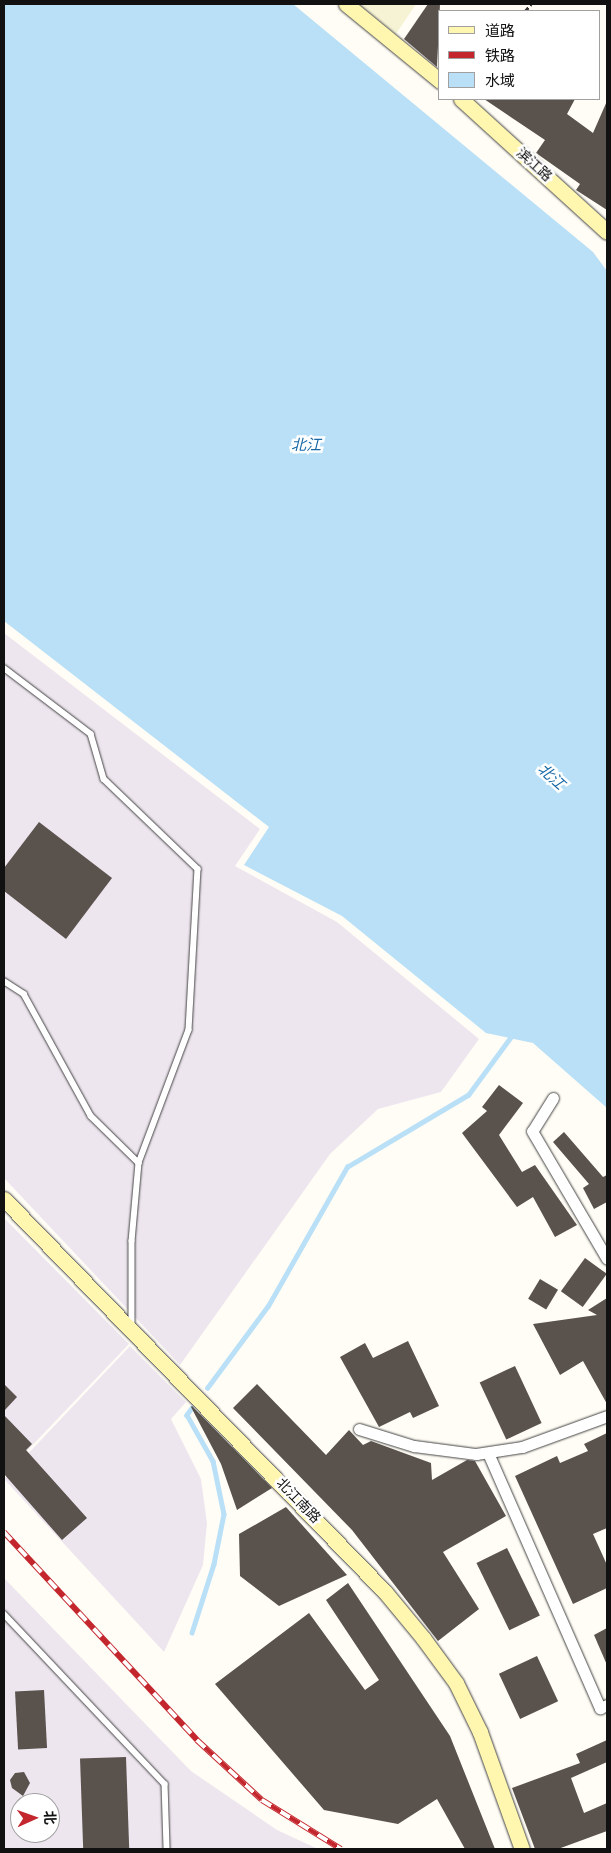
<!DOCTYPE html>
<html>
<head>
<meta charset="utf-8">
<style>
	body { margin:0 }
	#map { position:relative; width:611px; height:1853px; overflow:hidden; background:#fffdf5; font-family:Bitter,"Noto Sans SC",serif }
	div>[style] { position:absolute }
	.industrial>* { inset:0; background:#eee6ef }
	.farmland>* { inset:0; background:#f6f3d4 }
	.water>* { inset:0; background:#b9e0f7 }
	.stream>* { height:4.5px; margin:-2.25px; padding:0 2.25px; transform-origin:2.25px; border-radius:2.25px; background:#b9e0f7 }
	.building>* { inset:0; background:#5a524d; transform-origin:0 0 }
	.path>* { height:2.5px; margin-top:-1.25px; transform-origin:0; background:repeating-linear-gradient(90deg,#333 0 5px,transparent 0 7.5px) }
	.roads { filter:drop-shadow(0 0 1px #444) drop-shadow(0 0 1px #444) }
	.lane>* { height:5.5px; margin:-2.75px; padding:0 2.75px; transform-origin:2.75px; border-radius:2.75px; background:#fff }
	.street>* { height:11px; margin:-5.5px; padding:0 5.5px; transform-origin:5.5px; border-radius:5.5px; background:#fff }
	.secondary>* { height:15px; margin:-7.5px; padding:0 7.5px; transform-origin:7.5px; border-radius:7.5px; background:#fff6b0 }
	.rail>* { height:5.5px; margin-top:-2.75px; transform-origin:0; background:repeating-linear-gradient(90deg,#fff 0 11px,#c4262e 0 22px); box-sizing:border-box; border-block:1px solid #c4262e }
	span { translate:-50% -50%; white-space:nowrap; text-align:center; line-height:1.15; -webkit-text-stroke:5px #fff; paint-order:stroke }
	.street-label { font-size:14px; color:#111 }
	.water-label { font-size:15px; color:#1768a6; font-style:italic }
	.frame { position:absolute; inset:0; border:5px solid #111; pointer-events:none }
	.legend { position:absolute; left:438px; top:10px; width:162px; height:90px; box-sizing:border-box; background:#fff; border:1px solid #a0a0a0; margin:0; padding:6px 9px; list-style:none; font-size:15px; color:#111 }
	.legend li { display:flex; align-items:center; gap:10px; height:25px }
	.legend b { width:25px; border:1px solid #a0a0a0 }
	.north { position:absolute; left:10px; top:1793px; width:50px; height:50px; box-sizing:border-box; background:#fff; border:1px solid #a0a0a0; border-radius:50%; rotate:88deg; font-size:14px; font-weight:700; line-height:20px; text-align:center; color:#111 }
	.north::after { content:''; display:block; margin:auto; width:18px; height:22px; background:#c4262e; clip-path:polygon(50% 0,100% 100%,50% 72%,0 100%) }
</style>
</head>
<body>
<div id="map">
	<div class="industrial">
		<i style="clip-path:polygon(4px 633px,260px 829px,235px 866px,337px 922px,479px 1039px,441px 1092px,378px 1109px,330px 1154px,180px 1365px,4px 1178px)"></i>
		<i style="clip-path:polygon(4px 1218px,129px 1344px,4px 1475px)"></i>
		<i style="clip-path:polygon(130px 1346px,186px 1402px,171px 1419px,201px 1479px,207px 1523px,203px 1565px,164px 1652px,4px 1479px)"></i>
		<i style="clip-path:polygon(evenodd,4px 1578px,191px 1771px,277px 1830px,318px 1849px,4px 1849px,4px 1578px,20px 1803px,50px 1803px,50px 1833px,20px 1833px,20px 1803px)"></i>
	</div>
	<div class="farmland">
		<i style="clip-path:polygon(359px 4px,416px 4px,396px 34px)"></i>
	</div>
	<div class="water">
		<i style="clip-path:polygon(4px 4px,293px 4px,593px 252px,607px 271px,607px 1108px,533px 1043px,486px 1033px,342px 916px,244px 865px,269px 827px,4px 621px)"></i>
	</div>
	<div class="stream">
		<i style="left:207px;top:1388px;width:102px;rotate:-53.4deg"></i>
		<i style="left:268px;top:1306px;width:160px;rotate:-60.4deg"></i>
		<i style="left:347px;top:1167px;width:141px;rotate:-30.8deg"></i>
		<i style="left:468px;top:1095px;width:76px;rotate:-53.6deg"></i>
		<i style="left:192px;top:1408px;width:9px;rotate:126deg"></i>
		<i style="left:187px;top:1415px;width:53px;rotate:60.5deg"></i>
		<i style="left:213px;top:1461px;width:54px;rotate:78.3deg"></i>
		<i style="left:224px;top:1514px;width:51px;rotate:101.3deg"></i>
		<i style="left:214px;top:1564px;width:72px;rotate:107.7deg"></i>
	</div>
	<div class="building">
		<i style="clip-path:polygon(428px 4px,440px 4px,437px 67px,404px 39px)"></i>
		<i style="clip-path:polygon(484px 99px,575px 99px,567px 114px,593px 133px,607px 101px,607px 210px,576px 190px,580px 184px,536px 153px,545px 140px)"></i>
		<i style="clip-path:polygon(39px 822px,112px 878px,66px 939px,4px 891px,4px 868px)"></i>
		<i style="clip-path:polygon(499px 1085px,523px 1103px,499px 1135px,522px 1172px,535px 1165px,577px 1225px,555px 1237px,533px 1197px,517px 1207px,462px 1133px,487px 1111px,482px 1107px)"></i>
		<i style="clip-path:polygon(564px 1132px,603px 1177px,607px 1175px,607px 1202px,594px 1209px,583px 1188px,589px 1184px,553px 1142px)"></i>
		<i style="left:585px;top:1258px;width:27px;height:41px;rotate:36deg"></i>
		<i style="left:540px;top:1279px;width:21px;height:23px;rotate:31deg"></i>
		<i style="clip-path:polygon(607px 1298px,607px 1404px,583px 1361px,560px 1375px,533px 1324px,597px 1315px,588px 1310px)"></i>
		<i style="clip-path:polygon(408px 1341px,439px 1406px,413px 1418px,410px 1412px,379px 1427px,340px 1357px,365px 1343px,373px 1358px)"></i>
		<i style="left:515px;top:1366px;width:63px;height:39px;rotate:65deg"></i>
		<i style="clip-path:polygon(4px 1384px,17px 1397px,4px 1411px)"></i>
		<i style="clip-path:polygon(257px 1384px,326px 1455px,349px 1430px,363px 1445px,371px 1441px,431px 1463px,432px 1480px,467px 1460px,475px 1461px,506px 1516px,443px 1552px,479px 1609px,438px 1641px,352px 1530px,233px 1408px)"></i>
		<i style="clip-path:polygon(191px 1407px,192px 1406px,272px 1488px,237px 1510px,221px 1464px)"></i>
		<i style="clip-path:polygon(4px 1415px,32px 1444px,26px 1450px,87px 1518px,62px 1540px,4px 1474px)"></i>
		<i style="clip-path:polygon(607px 1433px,607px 1528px,593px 1534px,607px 1565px,607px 1588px,573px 1604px,515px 1476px,557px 1456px,560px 1463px,588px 1451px,584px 1444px)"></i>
		<i style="clip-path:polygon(286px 1507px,347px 1575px,279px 1606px,240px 1576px,239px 1534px)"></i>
		<i style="left:507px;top:1548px;width:75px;height:34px;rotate:64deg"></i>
		<i style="clip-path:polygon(348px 1583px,450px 1736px,495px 1849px,465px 1849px,437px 1799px,398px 1824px,324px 1810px,215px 1684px,309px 1613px,365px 1690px,379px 1680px,326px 1600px)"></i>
		<i style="clip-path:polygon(607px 1628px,607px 1665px,594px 1635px)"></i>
		<i style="left:537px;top:1656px;width:50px;height:42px;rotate:65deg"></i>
		<i style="left:44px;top:1690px;width:58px;height:29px;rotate:87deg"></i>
		<i style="clip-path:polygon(607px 1740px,607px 1762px,571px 1778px,584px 1813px,607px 1803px,607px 1831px,558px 1849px,535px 1849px,512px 1788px,580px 1763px,576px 1754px)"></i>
		<i style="left:126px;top:1757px;width:92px;height:46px;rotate:88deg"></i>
		<i style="clip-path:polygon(24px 1772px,30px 1783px,23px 1796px,12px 1788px,10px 1780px,15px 1773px)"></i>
	</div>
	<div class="path">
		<i style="left:525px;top:11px;width:9px;rotate:-49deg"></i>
	</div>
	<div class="roads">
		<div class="lane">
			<i style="left:4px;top:668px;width:109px;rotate:37.2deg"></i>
			<i style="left:91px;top:734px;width:47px;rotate:73.9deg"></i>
			<i style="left:104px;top:779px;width:130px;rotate:43.8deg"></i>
			<i style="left:198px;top:869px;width:161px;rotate:93.2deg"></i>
			<i style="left:189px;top:1030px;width:142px;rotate:110.6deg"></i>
			<i style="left:139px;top:1163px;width:78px;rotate:95.1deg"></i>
			<i style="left:132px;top:1241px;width:86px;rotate:90deg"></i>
			<i style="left:4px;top:981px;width:24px;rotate:33deg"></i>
			<i style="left:24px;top:994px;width:139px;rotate:61.2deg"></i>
			<i style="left:91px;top:1116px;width:67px;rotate:44.4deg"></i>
			<i style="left:4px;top:1614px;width:234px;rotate:46.6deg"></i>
			<i style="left:165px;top:1784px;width:65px;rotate:88.2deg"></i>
		</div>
		<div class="street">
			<i style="left:553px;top:1098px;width:39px;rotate:122deg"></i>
			<i style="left:532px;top:1131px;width:148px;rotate:59.6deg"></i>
			<i style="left:359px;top:1429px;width:58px;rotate:17.2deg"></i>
			<i style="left:414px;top:1446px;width:63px;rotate:7.4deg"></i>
			<i style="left:476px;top:1454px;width:47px;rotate:-8.7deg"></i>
			<i style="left:522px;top:1447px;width:90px;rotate:-20deg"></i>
			<i style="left:488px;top:1453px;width:279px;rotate:66.3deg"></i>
			<i style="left:600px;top:1708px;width:8px;rotate:-23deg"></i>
		</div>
		<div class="secondary">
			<i style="left:346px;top:4px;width:122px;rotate:39.3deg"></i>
			<i style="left:461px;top:99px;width:197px;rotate:42.3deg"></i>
			<i style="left:4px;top:1199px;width:547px;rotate:45.89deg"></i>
			<i style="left:385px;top:1592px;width:60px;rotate:50.4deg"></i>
			<i style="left:423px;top:1638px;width:56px;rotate:53.7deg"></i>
			<i style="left:456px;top:1683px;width:55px;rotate:63.9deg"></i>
			<i style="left:480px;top:1732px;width:124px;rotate:70.3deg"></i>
		</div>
	</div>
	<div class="rail">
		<i style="left:4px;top:1532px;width:284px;rotate:47.1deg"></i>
		<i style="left:197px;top:1740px;width:88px;rotate:42.7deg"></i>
		<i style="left:262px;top:1800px;width:93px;rotate:31.8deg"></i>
	</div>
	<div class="street-label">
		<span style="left:534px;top:165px;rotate:42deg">滨江路</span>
		<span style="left:298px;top:1501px;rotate:46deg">北江南路</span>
	</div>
	<div class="water-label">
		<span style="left:306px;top:446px">北江</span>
		<span style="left:551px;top:777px;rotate:42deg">北江</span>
	</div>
	<div class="frame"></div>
	<ul class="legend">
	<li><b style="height:6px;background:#fff6b0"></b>道路</li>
	<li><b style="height:6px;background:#c4262e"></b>铁路</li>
	<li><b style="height:14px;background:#b9e0f7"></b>水域</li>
	</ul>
	<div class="north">北</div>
</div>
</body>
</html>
